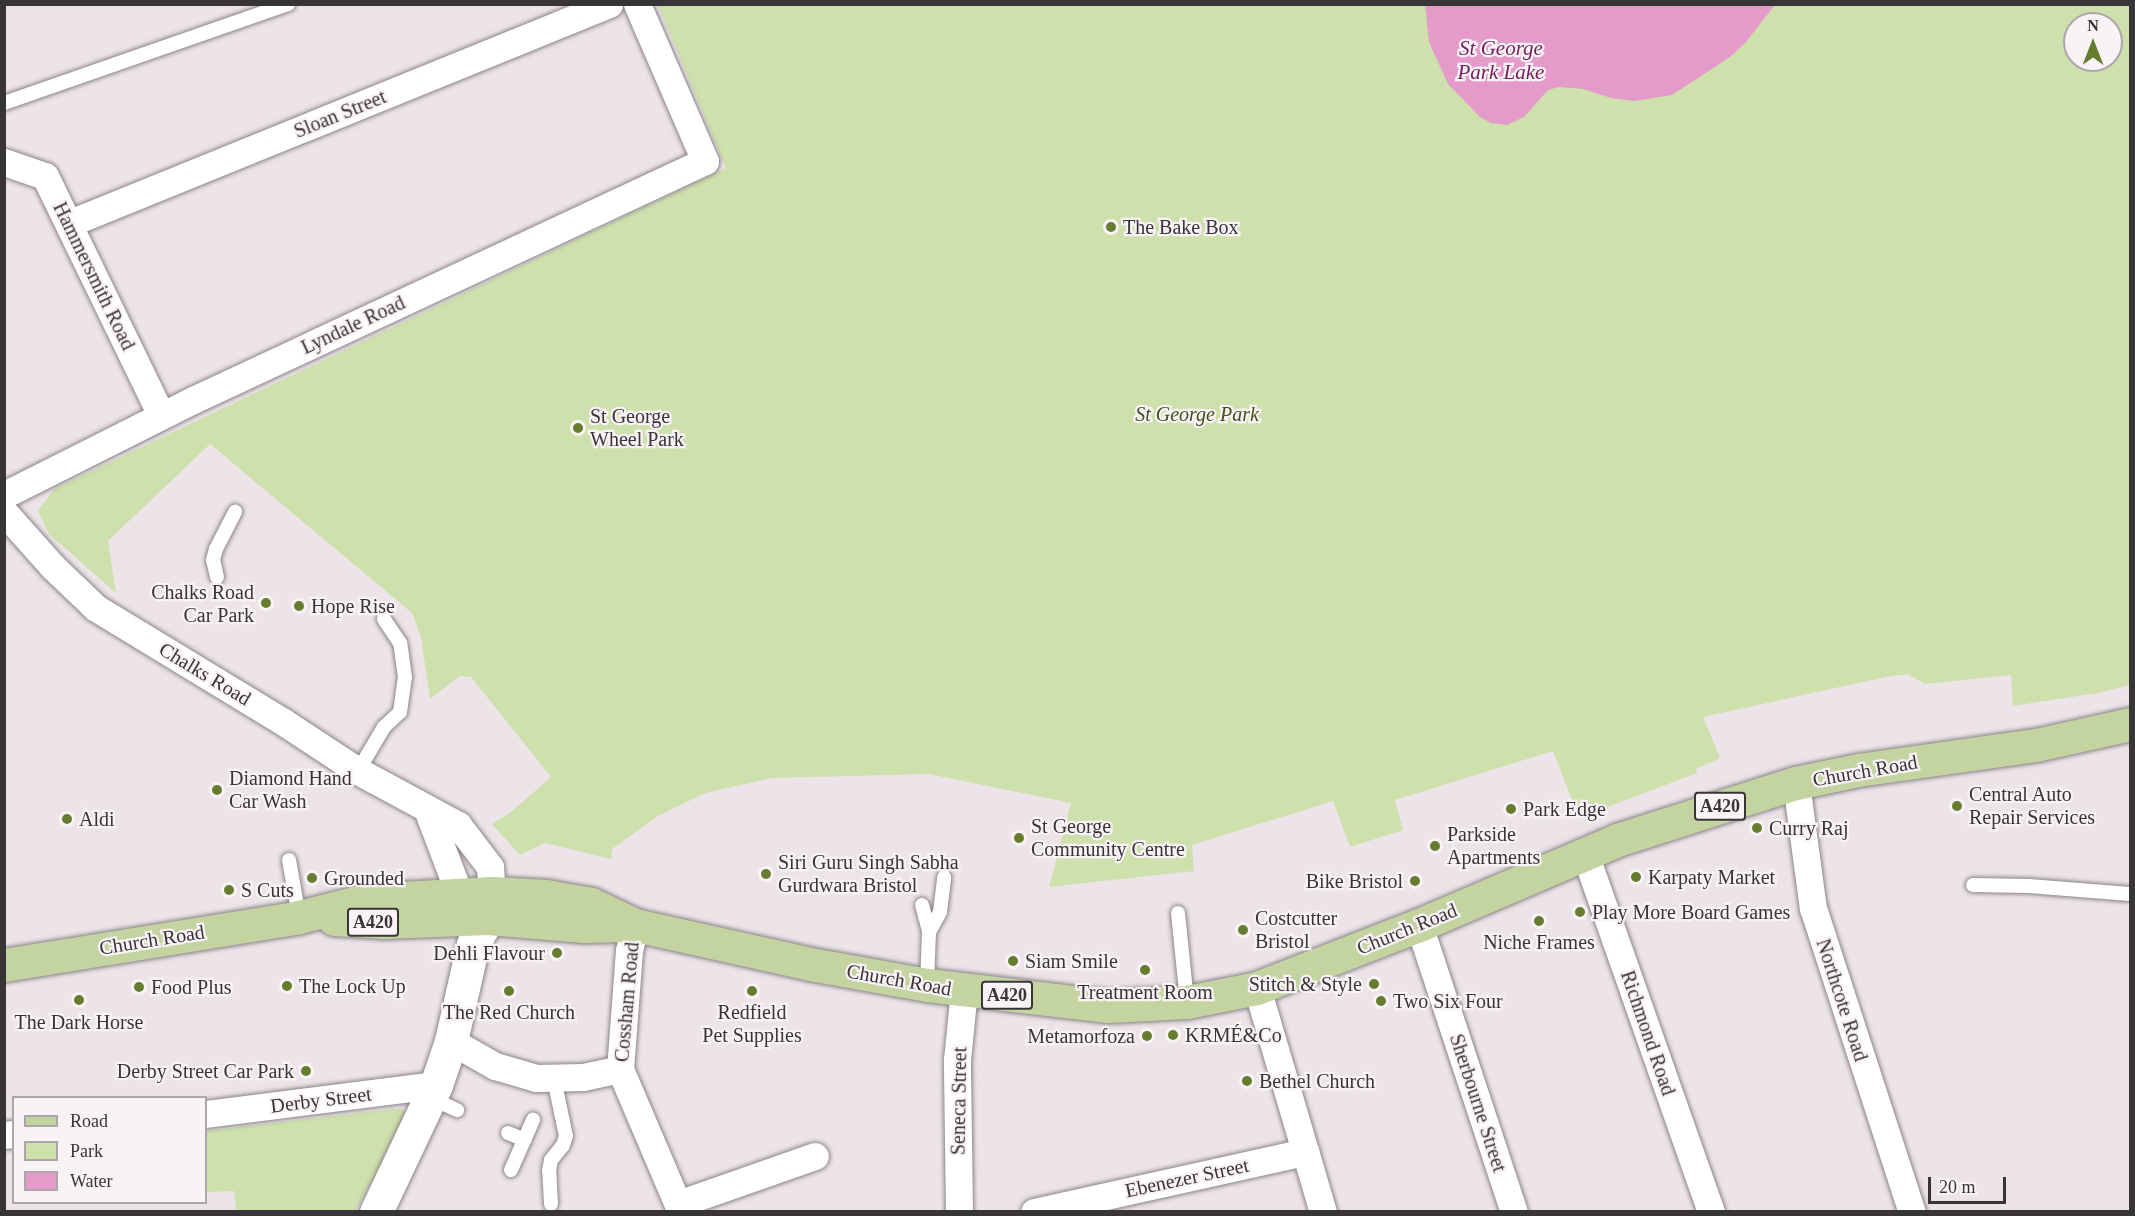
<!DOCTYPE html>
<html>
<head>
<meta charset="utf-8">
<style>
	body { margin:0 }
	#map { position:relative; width:2135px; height:1216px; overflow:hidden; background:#ece4e9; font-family:"Times New Roman",serif }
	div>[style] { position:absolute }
	.green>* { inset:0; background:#cee0ac }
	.water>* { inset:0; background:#e59bca }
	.roads { filter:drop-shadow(0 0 2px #8b8488) drop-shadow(0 0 2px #8b8488) }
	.service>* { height:14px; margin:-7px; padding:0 7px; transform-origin:7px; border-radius:7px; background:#fff }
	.minor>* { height:27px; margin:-13.5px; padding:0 13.5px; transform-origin:13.5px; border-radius:13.5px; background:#fff }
	.tertiary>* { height:33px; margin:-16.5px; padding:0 16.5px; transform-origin:16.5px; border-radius:16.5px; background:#fff }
	.primary>* { height:33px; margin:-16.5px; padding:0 16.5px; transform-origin:16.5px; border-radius:16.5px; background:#c4d4a0 }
	.dots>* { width:16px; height:16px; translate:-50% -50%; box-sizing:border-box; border:3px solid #f9f2f6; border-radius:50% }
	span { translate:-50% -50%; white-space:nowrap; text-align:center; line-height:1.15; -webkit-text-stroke:4.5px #f9f2f6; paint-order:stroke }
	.shield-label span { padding:2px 4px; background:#f9f2f6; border:2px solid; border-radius:4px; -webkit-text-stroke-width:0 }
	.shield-label { font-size:18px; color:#383537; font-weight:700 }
	.street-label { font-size:20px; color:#383537 }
	.poi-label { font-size:20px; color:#383537 }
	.left { translate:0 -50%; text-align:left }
	.right { translate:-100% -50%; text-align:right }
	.park-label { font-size:20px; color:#415119; font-style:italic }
	.water-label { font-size:21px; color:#741f5c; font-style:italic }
	.frame { position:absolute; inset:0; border:6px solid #383537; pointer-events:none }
	.legend { position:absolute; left:12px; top:1096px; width:195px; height:108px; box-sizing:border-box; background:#f9f2f6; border:2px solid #aca6aa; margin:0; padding:8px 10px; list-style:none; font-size:18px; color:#383537 }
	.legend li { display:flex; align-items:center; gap:12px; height:30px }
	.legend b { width:30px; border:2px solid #aca6aa }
	.north { position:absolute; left:2063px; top:12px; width:60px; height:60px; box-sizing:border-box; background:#f9f2f6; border:2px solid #aca6aa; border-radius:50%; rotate:0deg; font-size:16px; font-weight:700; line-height:24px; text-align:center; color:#383537 }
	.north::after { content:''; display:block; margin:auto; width:21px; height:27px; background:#667d2f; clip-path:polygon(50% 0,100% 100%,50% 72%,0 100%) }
	.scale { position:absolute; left:1928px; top:1177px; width:78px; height:27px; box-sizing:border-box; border:3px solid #383537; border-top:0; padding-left:8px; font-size:18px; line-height:21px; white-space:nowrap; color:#383537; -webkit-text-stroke:4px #f9f2f6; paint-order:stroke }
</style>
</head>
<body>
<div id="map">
	<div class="green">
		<i style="clip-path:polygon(evenodd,658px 5px,2130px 5px,2130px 685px,2098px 693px,2013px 706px,2011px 675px,1925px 684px,1908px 674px,1886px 677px,1703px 717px,1720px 758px,1696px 769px,1697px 773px,1579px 818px,1553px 751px,1395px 800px,1403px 830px,1350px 847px,1333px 801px,1192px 845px,1194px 871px,1049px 887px,1071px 803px,929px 774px,772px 778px,705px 793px,658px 816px,612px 849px,611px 859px,545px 843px,520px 855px,492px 824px,511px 812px,551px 777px,471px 677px,460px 676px,430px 699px,421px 637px,412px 613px,210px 444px,108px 541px,116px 593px,49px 534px,38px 511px,54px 489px,726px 168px,658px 5px,2075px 24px,2111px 24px,2111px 60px,2075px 60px,2075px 24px)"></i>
		<i style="clip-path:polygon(393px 1109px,402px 1109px,406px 1113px,401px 1130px,355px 1211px,236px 1211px,234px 1191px,206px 1192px,206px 1131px)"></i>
	</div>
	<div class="water">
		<i style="clip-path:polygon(1425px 4px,1775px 4px,1775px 5px,1745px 43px,1730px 57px,1672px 95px,1634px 101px,1611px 98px,1583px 89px,1559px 87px,1548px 90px,1524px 117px,1507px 125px,1491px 123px,1480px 117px,1448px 84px,1429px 42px)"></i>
	</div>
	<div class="roads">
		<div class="service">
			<i style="left:4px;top:103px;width:301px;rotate:-19.2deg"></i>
			<i style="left:217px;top:577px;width:17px;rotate:-103deg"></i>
			<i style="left:213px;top:560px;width:11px;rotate:-75deg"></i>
			<i style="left:216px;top:549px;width:42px;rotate:-62.8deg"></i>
			<i style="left:358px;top:771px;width:51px;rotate:-59.4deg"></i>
			<i style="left:384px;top:727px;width:22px;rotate:-43deg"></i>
			<i style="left:400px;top:712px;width:35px;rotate:-82deg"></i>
			<i style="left:405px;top:677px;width:34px;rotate:-98deg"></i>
			<i style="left:400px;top:643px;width:29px;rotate:-124deg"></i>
			<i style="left:289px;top:860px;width:58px;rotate:80deg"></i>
			<i style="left:1973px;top:885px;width:56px;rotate:1deg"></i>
			<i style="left:2029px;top:886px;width:101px;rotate:4.5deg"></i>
			<i style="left:922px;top:905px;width:28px;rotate:75deg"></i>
			<i style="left:929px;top:932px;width:53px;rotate:92.2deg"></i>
			<i style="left:1178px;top:913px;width:89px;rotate:84.2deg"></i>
			<i style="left:929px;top:932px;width:23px;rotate:-61deg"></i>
			<i style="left:940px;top:912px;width:35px;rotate:-83deg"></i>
			<i style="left:431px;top:1098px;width:29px;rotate:25deg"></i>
			<i style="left:508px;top:1133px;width:18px;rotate:22deg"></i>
			<i style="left:511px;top:1170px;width:55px;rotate:-66.3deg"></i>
			<i style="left:551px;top:1204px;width:33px;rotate:-93deg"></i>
			<i style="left:549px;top:1171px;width:11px;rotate:-80deg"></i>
			<i style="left:551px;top:1160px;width:19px;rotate:-51deg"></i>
			<i style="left:563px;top:1145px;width:9px;rotate:-72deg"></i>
			<i style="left:566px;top:1136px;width:58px;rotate:-101.9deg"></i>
		</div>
		<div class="minor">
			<i style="left:4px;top:162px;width:43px;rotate:18.9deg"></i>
			<i style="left:45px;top:176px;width:266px;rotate:64.1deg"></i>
			<i style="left:70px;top:223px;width:582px;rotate:-22.11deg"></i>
			<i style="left:4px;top:495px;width:212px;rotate:-26.7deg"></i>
			<i style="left:193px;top:400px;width:565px;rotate:-25.02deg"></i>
			<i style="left:705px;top:161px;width:171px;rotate:-113.4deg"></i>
			<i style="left:4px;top:512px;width:74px;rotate:48.3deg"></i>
			<i style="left:53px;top:567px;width:59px;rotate:43.6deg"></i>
			<i style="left:96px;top:608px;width:218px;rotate:31.3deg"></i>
			<i style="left:282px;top:721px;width:91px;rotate:33.3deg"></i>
			<i style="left:358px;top:771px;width:114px;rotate:28.4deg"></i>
			<i style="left:458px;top:825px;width:53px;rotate:52.7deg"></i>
			<i style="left:490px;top:867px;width:26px;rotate:86deg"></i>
			<i style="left:1796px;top:783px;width:126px;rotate:82.3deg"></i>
			<i style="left:1813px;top:908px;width:320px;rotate:72deg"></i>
			<i style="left:427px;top:809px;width:93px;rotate:69.2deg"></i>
			<i style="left:1585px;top:854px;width:380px;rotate:70.6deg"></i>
			<i style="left:635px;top:925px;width:26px;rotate:103deg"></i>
			<i style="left:629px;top:950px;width:119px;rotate:94.3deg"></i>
			<i style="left:620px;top:1069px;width:155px;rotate:66.9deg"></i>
			<i style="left:1419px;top:925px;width:302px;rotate:71.7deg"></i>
			<i style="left:1257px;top:988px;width:234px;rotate:73.6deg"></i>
			<i style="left:451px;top:1041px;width:51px;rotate:29.6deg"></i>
			<i style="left:495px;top:1066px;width:43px;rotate:16.3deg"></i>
			<i style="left:536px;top:1078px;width:47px;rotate:-1.2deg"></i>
			<i style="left:583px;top:1077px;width:38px;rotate:-12deg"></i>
			<i style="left:206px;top:1114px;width:232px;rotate:-7.2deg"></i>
			<i style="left:4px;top:1135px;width:10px;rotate:-6deg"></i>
			<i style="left:678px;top:1204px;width:145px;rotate:-19.3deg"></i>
			<i style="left:959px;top:1212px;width:152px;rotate:-90.8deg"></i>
			<i style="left:957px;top:1060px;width:70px;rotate:-84.3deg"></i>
			<i style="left:1034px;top:1212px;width:278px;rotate:-12.5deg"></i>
		</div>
		<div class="tertiary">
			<i style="left:376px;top:1212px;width:140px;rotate:-64.7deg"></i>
			<i style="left:436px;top:1085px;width:46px;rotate:-71.2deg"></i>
			<i style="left:451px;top:1041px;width:99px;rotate:-77.2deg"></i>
			<i style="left:473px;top:944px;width:30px;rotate:-60deg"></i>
			<i style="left:488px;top:918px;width:24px;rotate:-81deg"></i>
		</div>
		<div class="primary">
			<i style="left:334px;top:919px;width:51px;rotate:3.4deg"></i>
			<i style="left:385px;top:922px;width:103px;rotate:-2.2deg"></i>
			<i style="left:488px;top:918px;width:96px;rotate:4.8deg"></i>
			<i style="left:584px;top:926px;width:43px;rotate:-1.3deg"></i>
			<i style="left:4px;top:965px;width:299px;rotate:-9.2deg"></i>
			<i style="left:299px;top:917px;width:69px;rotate:-14.2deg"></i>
			<i style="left:366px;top:900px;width:126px;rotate:-3.2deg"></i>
			<i style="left:492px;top:893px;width:54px;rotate:3.2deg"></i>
			<i style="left:546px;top:896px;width:46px;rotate:10.1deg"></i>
			<i style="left:591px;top:904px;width:49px;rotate:25.5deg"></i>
			<i style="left:635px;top:925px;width:185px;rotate:12.5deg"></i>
			<i style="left:816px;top:965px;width:113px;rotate:10.2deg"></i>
			<i style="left:927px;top:985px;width:183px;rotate:6.6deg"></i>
			<i style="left:1109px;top:1006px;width:78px;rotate:-2.9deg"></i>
			<i style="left:1187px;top:1002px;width:71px;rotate:-11.3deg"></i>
			<i style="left:1257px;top:988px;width:174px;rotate:-21.3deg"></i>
			<i style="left:1419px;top:925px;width:215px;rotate:-23.2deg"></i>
			<i style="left:1617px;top:840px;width:188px;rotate:-17.7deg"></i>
			<i style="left:1796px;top:783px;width:63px;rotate:-11.8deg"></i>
			<i style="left:1858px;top:770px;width:180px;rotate:-8deg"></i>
			<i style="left:2036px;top:745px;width:96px;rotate:-12.6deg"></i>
		</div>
	</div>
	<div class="dots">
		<i style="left:1111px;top:227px;background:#667d2f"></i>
		<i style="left:578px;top:428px;background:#667d2f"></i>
		<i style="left:266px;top:603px;background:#667d2f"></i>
		<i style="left:299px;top:606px;background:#667d2f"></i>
		<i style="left:217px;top:790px;background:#667d2f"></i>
		<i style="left:1957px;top:806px;background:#667d2f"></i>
		<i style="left:1511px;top:809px;background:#667d2f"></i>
		<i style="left:67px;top:819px;background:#667d2f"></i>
		<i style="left:1757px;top:828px;background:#667d2f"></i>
		<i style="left:1019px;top:838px;background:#667d2f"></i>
		<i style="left:1435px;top:846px;background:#667d2f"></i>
		<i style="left:766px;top:874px;background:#667d2f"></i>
		<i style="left:1636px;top:877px;background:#667d2f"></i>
		<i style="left:312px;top:878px;background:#667d2f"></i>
		<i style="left:1415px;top:881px;background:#667d2f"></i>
		<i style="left:229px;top:890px;background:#667d2f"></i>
		<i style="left:1580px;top:912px;background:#667d2f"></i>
		<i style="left:1539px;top:921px;background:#667d2f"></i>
		<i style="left:1243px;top:930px;background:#667d2f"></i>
		<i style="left:557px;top:953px;background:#667d2f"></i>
		<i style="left:1013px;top:961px;background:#667d2f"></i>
		<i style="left:1145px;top:970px;background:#667d2f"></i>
		<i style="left:1374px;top:984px;background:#667d2f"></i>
		<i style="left:287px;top:986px;background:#667d2f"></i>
		<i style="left:139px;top:987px;background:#667d2f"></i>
		<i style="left:509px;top:991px;background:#667d2f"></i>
		<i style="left:752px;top:991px;background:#667d2f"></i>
		<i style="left:79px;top:1000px;background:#667d2f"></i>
		<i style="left:1381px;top:1001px;background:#667d2f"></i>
		<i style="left:1173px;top:1035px;background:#667d2f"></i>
		<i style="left:1147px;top:1036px;background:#667d2f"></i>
		<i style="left:306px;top:1071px;background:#667d2f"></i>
		<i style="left:1247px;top:1081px;background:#667d2f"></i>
	</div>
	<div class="shield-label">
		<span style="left:1720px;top:806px">A420</span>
		<span style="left:373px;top:922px">A420</span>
		<span style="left:1007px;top:995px">A420</span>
	</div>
	<div class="street-label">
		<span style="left:340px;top:114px;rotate:-22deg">Sloan Street</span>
		<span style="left:94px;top:276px;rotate:64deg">Hammersmith Road</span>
		<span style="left:353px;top:325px;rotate:-25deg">Lyndale Road</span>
		<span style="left:205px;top:674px;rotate:31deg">Chalks Road</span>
		<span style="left:1865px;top:771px;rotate:-10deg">Church Road</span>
		<span style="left:1407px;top:929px;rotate:-22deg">Church Road</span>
		<span style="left:152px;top:940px;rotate:-9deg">Church Road</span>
		<span style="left:899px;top:980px;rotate:10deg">Church Road</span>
		<span style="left:1842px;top:1000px;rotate:72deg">Northcote Road</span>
		<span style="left:627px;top:1002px;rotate:-85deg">Cossham Road</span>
		<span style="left:1648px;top:1033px;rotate:71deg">Richmond Road</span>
		<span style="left:321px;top:1100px;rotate:-7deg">Derby Street</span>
		<span style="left:959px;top:1101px;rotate:-89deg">Seneca Street</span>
		<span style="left:1478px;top:1103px;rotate:72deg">Sherbourne Street</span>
		<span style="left:1187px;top:1178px;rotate:-12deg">Ebenezer Street</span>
	</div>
	<div class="poi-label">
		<span class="left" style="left:1123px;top:227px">The Bake Box</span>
		<span class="left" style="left:590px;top:428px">St George<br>Wheel Park</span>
		<span class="right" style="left:254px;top:604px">Chalks Road<br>Car Park</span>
		<span class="left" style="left:311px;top:606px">Hope Rise</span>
		<span class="left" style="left:229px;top:790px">Diamond Hand<br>Car Wash</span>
		<span class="left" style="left:1969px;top:806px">Central Auto<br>Repair Services</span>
		<span class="left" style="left:1523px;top:809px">Park Edge</span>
		<span class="left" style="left:79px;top:819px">Aldi</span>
		<span class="left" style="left:1031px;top:838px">St George<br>Community Centre</span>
		<span class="left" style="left:1769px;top:828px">Curry Raj</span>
		<span class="left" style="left:1447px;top:846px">Parkside<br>Apartments</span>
		<span class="left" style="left:778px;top:874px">Siri Guru Singh Sabha<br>Gurdwara Bristol</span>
		<span class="left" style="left:1648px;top:877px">Karpaty Market</span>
		<span class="left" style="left:324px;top:878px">Grounded</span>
		<span class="right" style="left:1403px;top:881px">Bike Bristol</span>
		<span class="left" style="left:241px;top:890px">S Cuts</span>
		<span class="left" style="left:1592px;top:912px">Play More Board Games</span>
		<span class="left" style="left:1255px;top:930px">Costcutter<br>Bristol</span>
		<span style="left:1539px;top:942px">Niche Frames</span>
		<span class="right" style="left:545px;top:953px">Dehli Flavour</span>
		<span class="left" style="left:1025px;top:961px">Siam Smile</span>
		<span class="right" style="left:1362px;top:984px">Stitch &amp; Style</span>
		<span class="left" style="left:299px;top:986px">The Lock Up</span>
		<span class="left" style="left:151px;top:987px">Food Plus</span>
		<span style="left:1145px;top:992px">Treatment Room</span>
		<span class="left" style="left:1393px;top:1001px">Two Six Four</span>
		<span style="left:509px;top:1012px">The Red Church</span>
		<span style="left:752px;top:1024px">Redfield<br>Pet Supplies</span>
		<span style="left:79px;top:1022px">The Dark Horse</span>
		<span class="left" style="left:1185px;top:1035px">KRMÉ&amp;Co</span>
		<span class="right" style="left:1135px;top:1036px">Metamorfoza</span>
		<span class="right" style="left:294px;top:1071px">Derby Street Car Park</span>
		<span class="left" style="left:1259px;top:1081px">Bethel Church</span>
	</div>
	<div class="park-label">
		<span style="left:1197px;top:414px">St George Park</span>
	</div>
	<div class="water-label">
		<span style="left:1501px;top:60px">St George<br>Park Lake</span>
	</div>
	<div class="frame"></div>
	<ul class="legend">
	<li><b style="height:8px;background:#c4d4a0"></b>Road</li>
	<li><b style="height:16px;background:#cee0ac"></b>Park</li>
	<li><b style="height:16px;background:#e59bca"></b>Water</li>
	</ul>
	<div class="north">N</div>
	<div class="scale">20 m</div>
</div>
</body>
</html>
